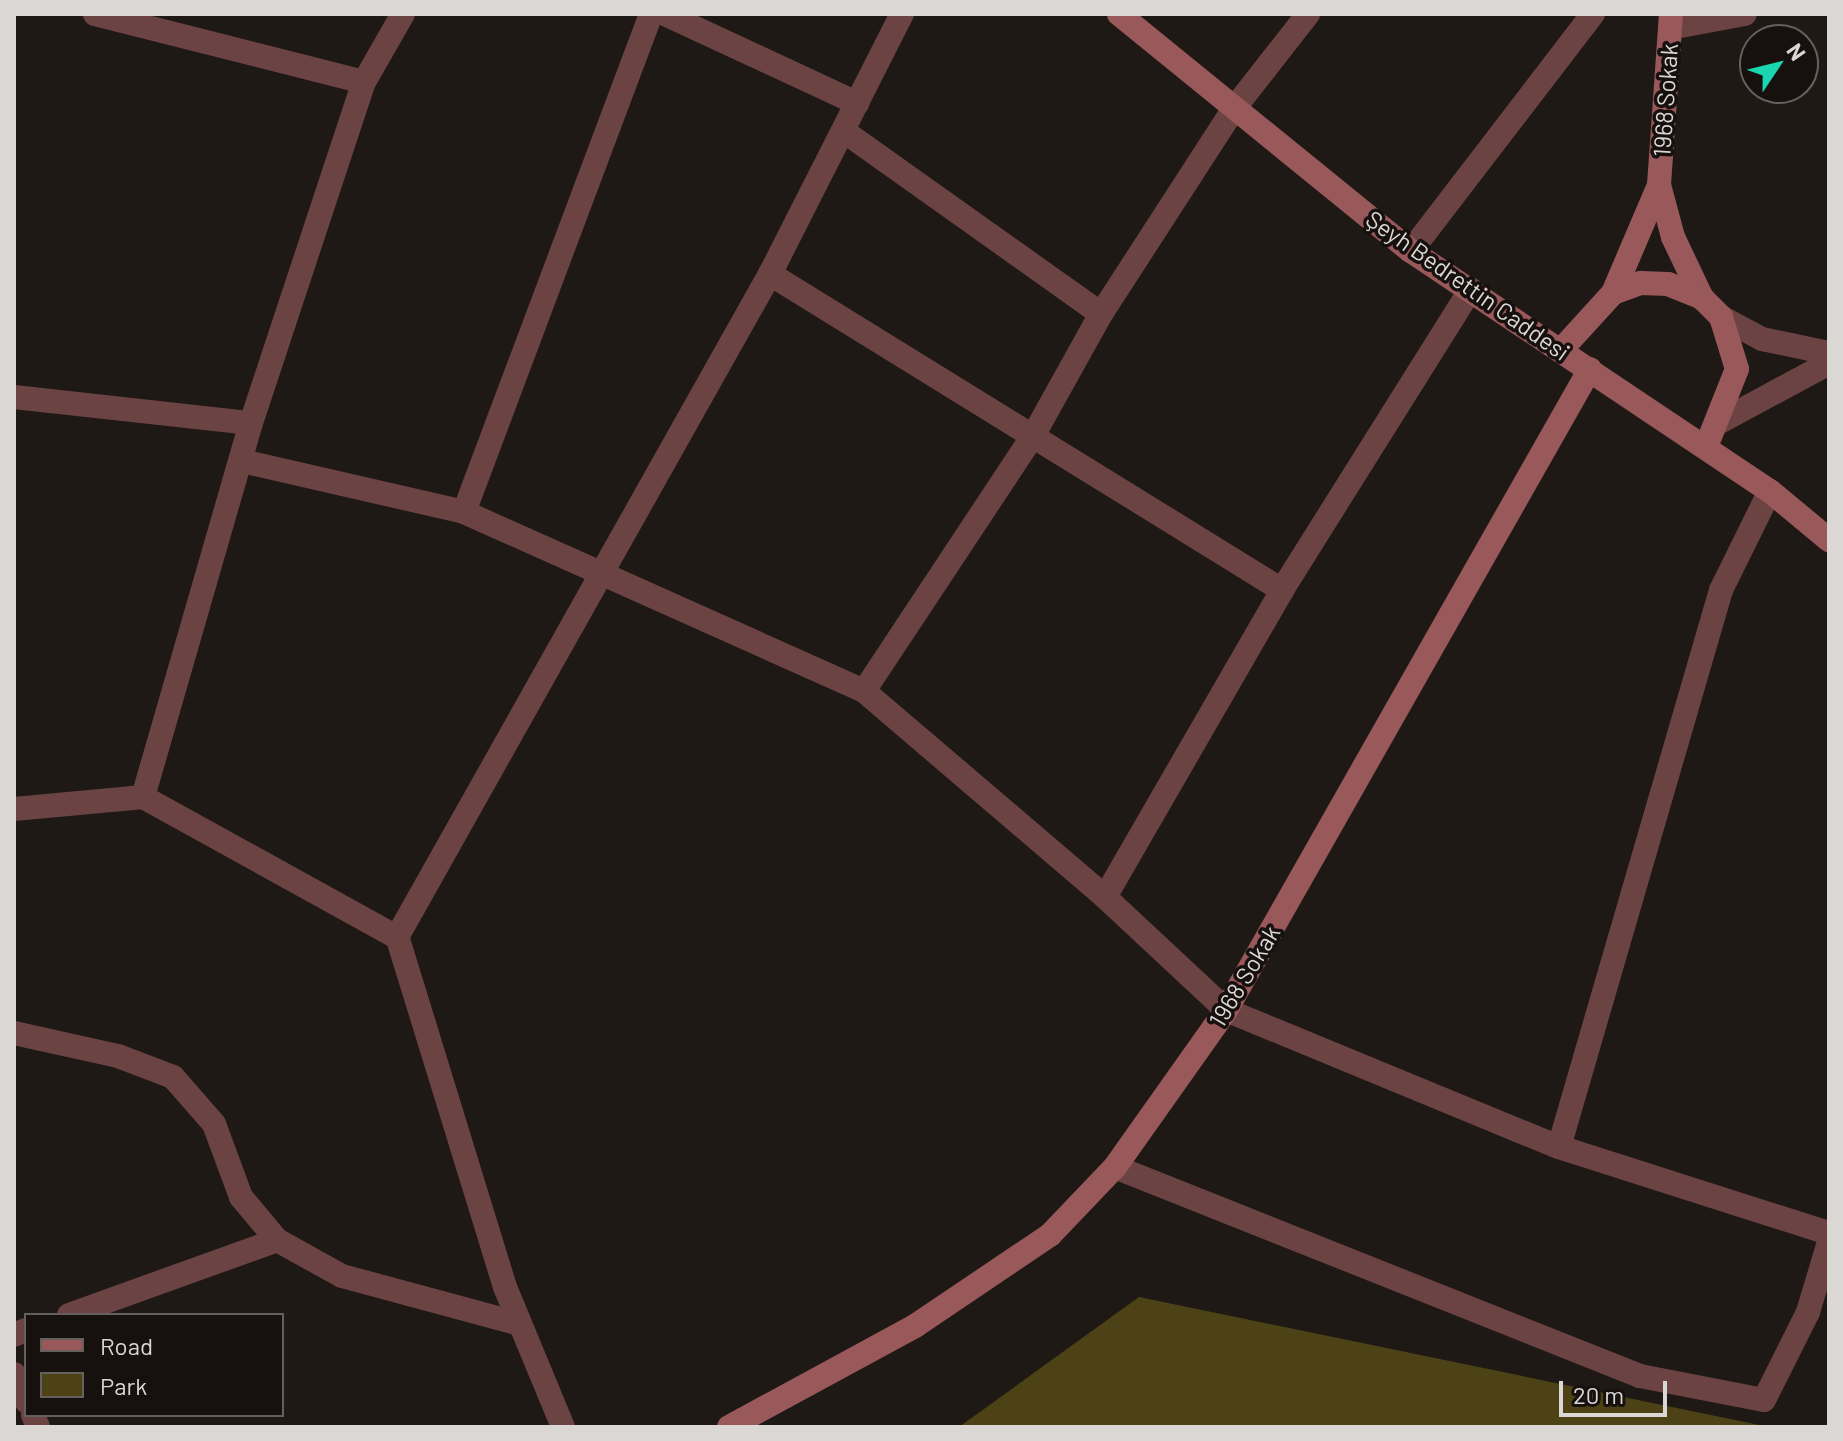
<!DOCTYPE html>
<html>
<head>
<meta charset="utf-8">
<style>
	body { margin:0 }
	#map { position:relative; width:1843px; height:1441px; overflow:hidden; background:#1f1916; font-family:Barlow,sans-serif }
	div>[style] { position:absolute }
	.green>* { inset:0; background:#4c4215 }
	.street>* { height:24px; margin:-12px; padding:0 12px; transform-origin:12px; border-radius:12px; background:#6c4343 }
	.secondary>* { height:24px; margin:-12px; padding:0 12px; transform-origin:12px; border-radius:12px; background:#995859 }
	span { translate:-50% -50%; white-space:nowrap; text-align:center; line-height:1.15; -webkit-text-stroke:7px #16100e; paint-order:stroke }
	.street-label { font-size:24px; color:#dbd7d5 }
	.frame { position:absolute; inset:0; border:16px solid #dbd7d5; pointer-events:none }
	.legend { position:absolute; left:24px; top:1313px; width:260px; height:104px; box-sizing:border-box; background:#16100e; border:2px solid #65605e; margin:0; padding:10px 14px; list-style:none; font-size:24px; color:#dbd7d5 }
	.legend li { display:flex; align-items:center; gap:16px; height:40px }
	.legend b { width:40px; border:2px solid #65605e }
	.north { position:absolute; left:1739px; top:24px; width:80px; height:80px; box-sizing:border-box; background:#16100e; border:2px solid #65605e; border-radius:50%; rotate:55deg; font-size:22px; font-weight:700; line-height:32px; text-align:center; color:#dbd7d5 }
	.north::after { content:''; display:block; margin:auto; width:28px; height:36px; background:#1bd5b1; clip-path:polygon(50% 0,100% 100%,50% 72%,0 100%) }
	.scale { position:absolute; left:1559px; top:1381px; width:108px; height:36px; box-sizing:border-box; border:4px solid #dbd7d5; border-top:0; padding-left:10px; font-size:24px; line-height:28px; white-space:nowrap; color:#dbd7d5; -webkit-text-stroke:6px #16100e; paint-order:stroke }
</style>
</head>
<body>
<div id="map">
	<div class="green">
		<i style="clip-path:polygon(1139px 1297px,1769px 1427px,959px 1427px)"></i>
	</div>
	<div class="street">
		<i style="left:95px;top:14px;width:277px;rotate:14.2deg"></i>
		<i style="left:665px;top:14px;width:212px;rotate:24.9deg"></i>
		<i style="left:1670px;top:28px;width:76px;rotate:-10.6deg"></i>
		<i style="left:845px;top:132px;width:314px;rotate:35.4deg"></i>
		<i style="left:1411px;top:251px;width:299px;rotate:-52.5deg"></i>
		<i style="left:770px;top:274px;width:602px;rotate:31.68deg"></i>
		<i style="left:1721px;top:317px;width:47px;rotate:28.2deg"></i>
		<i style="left:1762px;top:339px;width:68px;rotate:11.8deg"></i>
		<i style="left:14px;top:397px;width:238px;rotate:6.3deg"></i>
		<i style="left:1718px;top:423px;width:126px;rotate:-28.4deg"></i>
		<i style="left:242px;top:461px;width:228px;rotate:12.9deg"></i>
		<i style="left:464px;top:512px;width:438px;rotate:24.1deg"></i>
		<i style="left:864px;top:691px;width:317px;rotate:40.5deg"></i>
		<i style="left:1105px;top:897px;width:166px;rotate:43deg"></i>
		<i style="left:1226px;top:1010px;width:360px;rotate:22.4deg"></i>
		<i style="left:1559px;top:1147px;width:283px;rotate:17.7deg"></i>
		<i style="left:464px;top:512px;width:532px;rotate:-69.42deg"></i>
		<i style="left:864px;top:691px;width:306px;rotate:-56.5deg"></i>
		<i style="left:1033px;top:436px;width:140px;rotate:-60.9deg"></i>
		<i style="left:1101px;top:314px;width:243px;rotate:-57.1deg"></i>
		<i style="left:1233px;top:110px;width:122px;rotate:-52deg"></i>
		<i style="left:143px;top:797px;width:389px;rotate:-73.9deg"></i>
		<i style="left:251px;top:423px;width:359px;rotate:-71.7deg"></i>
		<i style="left:364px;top:82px;width:78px;rotate:-60.2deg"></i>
		<i style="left:14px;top:809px;width:130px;rotate:-5.3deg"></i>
		<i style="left:143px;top:797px;width:290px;rotate:28.9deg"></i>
		<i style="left:1105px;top:897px;width:354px;rotate:-60deg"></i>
		<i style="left:1282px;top:590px;width:355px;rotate:-57.9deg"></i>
		<i style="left:14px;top:1033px;width:107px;rotate:12.5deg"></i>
		<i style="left:118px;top:1056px;width:59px;rotate:20.9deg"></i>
		<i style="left:173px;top:1077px;width:62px;rotate:48.9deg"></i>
		<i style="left:214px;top:1124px;width:78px;rotate:69.7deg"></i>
		<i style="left:241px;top:1197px;width:56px;rotate:50.1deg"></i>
		<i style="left:277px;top:1240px;width:74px;rotate:29deg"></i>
		<i style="left:342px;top:1276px;width:184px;rotate:15.1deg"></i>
		<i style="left:1559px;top:1147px;width:580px;rotate:-73.78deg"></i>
		<i style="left:1721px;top:590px;width:110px;rotate:-63.7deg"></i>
		<i style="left:1115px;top:1167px;width:565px;rotate:21.71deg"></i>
		<i style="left:1640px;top:1376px;width:126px;rotate:11deg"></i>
		<i style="left:1764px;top:1400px;width:98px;rotate:-63.4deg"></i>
		<i style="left:1808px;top:1312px;width:73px;rotate:-73.3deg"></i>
		<i style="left:69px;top:1315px;width:221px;rotate:-19.8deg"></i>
		<i style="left:14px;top:1335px;width:13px;rotate:-23deg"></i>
		<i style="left:14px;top:1374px;width:30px;rotate:66deg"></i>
		<i style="left:33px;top:1415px;width:13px;rotate:67deg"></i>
		<i style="left:563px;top:1427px;width:152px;rotate:-112.5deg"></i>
		<i style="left:505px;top:1287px;width:366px;rotate:-107.1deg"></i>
		<i style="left:397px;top:937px;width:761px;rotate:-60.64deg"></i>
		<i style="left:770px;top:274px;width:292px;rotate:-63.1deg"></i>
	</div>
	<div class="secondary">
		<i style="left:1119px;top:14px;width:376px;rotate:39.1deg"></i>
		<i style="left:1411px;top:251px;width:432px;rotate:33.8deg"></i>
		<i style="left:1770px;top:491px;width:77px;rotate:39.7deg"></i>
		<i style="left:1659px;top:185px;width:54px;rotate:74.9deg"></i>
		<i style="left:1673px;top:237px;width:68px;rotate:64.6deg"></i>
		<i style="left:1613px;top:293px;width:117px;rotate:-66.9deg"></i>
		<i style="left:1659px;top:185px;width:171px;rotate:-86deg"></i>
		<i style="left:1561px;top:350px;width:77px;rotate:-47.6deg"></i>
		<i style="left:1613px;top:293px;width:30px;rotate:-20deg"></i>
		<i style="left:1641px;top:283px;width:27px;rotate:2deg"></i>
		<i style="left:1668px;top:284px;width:37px;rotate:22deg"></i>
		<i style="left:1702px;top:298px;width:27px;rotate:45deg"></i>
		<i style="left:1721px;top:317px;width:54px;rotate:72.9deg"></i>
		<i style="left:1737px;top:369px;width:84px;rotate:111.7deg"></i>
		<i style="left:729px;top:1427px;width:212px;rotate:-28.5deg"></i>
		<i style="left:915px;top:1326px;width:163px;rotate:-34deg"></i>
		<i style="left:1050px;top:1235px;width:94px;rotate:-46.3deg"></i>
		<i style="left:1115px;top:1167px;width:192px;rotate:-54.7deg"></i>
		<i style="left:1226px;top:1010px;width:737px;rotate:-60.41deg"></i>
	</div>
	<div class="street-label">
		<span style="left:1665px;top:100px;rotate:-86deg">1968 Sokak</span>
		<span style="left:1468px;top:285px;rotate:35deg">Şeyh Bedrettin Caddesi</span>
		<span style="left:1244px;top:976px;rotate:-59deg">1968 Sokak</span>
	</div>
	<div class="frame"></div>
	<ul class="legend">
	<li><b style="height:10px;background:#995859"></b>Road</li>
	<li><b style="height:22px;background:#4c4215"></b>Park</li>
	</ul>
	<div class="north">N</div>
	<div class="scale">20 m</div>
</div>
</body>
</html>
